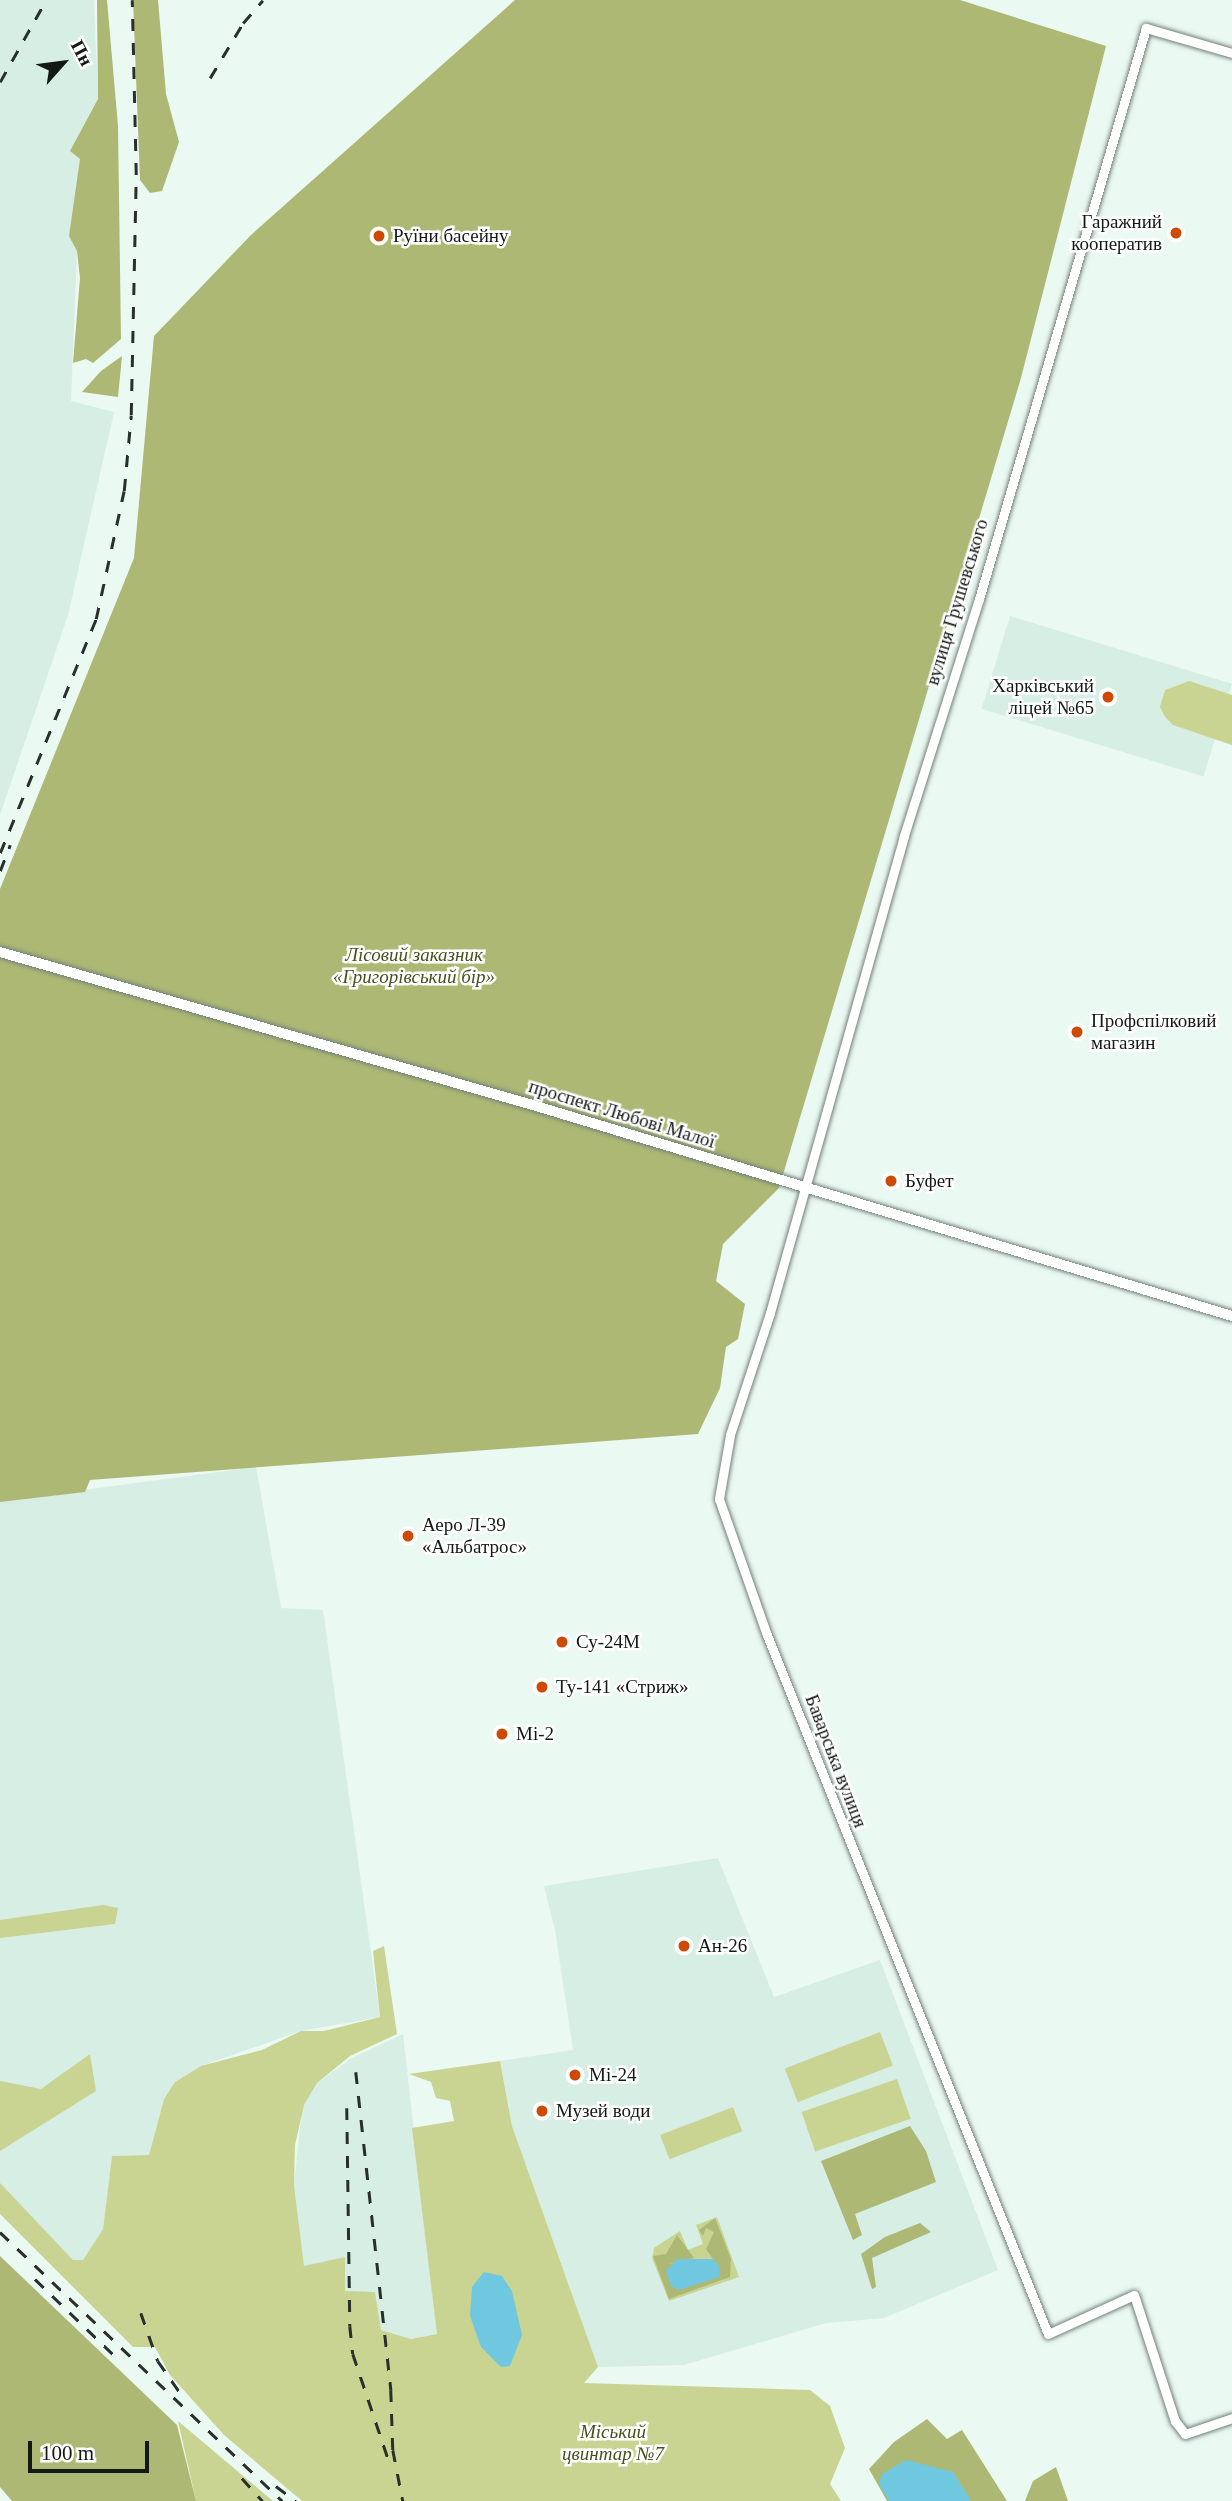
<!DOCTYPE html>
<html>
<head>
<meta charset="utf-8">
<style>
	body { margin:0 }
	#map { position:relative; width:1232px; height:2501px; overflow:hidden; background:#eaf9f2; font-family:Georgia,serif }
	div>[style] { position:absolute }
	.built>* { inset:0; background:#d7eee4; transform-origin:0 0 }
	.green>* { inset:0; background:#c9d492; transform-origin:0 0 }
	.forest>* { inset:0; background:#adb874 }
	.water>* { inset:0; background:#70c8e0 }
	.roads { filter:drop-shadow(0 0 2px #74817b) drop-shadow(0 0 2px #74817b) }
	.secondary>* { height:9px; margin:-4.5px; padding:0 4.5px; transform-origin:4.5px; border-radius:4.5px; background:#fff }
	.primary>* { height:10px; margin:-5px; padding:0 5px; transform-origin:5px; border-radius:5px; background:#fff }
	.rail>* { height:2.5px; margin-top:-1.25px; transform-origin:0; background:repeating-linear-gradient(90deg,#292f2c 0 12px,transparent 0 24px) }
	.dots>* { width:19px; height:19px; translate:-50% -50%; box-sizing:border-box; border:4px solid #fff; border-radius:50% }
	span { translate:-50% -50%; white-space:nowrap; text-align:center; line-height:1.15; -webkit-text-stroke:5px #fff; paint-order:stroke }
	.poi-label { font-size:19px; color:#131916 }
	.right { translate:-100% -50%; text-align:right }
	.left { translate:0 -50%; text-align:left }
	.street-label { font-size:19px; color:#131916 }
	.park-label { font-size:19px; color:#49501d; font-style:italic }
	.north { position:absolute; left:28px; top:28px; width:70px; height:70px; -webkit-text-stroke:5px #fff; paint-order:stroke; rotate:62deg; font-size:19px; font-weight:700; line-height:28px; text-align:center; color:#131916 }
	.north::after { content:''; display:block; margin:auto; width:24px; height:32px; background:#131916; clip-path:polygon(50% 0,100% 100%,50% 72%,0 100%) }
	.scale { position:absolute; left:28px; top:2441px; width:121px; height:32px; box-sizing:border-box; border:4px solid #131916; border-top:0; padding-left:9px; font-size:21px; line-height:24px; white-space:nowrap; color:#131916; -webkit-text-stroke:5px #fff; paint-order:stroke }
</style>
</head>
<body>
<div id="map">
	<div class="built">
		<i style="clip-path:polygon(0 0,94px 0,98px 100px,70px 231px,77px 251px,71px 401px,114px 412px,68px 615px,0 815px)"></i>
		<i style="left:1010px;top:616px;width:232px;height:97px;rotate:17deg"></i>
		<i style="clip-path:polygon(256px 1467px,281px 1608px,323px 1610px,380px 2017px,301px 2031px,201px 2066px,175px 2082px,164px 2099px,149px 2155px,112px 2156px,103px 2229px,83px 2260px,73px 2260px,0 2187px,0 1501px)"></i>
		<i style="clip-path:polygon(718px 1858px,774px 1997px,880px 1960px,998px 2270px,884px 2318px,826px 2323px,684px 2365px,598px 2367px,512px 2126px,500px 2061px,573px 2050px,555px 1930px,544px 1886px)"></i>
		<i style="clip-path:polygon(403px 2034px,437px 2334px,411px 2339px,381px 2330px,345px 2291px,345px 2257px,304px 2267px,294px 2185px,302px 2109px,317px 2083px,352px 2058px)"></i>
	</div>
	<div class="green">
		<i style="clip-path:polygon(1189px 681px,1232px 695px,1232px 745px,1173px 725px,1165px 717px,1160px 707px,1165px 690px)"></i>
		<i style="clip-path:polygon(103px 1905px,118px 1908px,115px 1924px,0 1938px,0 1920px)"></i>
		<i style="clip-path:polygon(384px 1946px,397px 2034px,350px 2056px,317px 2083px,304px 2105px,295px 2145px,294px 2185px,304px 2266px,345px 2257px,345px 2291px,375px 2292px,381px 2330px,411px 2339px,437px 2334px,412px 2128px,454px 2121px,450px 2101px,436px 2098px,431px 2082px,409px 2074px,500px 2061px,512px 2126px,598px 2367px,584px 2383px,810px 2390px,830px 2406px,845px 2448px,830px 2484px,841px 2501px,302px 2501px,224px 2435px,170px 2375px,155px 2347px,133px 2347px,0 2214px,0 2183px,73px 2260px,83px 2260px,103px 2229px,112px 2156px,149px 2155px,164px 2099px,175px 2082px,201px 2066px,262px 2050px,301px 2031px,324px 2031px,380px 2017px,373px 1951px)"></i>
		<i style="left:880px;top:2032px;width:36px;height:102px;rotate:69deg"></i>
		<i style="clip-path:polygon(90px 2054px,96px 2091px,0 2151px,0 2081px,41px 2089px)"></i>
		<i style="left:897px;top:2079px;width:42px;height:101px;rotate:71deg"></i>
		<i style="left:733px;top:2107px;width:26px;height:78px;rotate:69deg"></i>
		<i style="clip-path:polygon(717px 2217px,739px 2277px,669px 2301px,652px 2258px,654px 2248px,680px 2231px,688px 2250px,703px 2244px,696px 2225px)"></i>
		<i style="clip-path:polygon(178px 2421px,273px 2501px,196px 2501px)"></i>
	</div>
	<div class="forest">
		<i style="clip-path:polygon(97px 0,107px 0,118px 126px,121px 339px,93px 363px,86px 359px,73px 363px,80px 278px,77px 251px,69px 236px,80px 159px,70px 151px,98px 99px)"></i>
		<i style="clip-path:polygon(133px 0,158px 0,166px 94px,179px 142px,162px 191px,150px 193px,140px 180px)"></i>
		<i style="clip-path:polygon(515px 0,960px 0,1106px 46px,1021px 378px,779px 1188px,723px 1244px,716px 1281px,745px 1304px,738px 1339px,726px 1347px,720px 1388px,698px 1434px,90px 1480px,85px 1492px,0 1502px,0 889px,134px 558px,154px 336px,251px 235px)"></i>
		<i style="clip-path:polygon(122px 356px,118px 397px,82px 392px,101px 371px)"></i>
		<i style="clip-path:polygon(910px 2126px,926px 2151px,936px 2182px,855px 2214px,862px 2235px,853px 2240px,821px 2161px)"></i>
		<i style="clip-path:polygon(715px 2218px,731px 2259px,730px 2277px,669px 2299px,653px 2256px,666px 2254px,677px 2235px,694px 2258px,668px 2264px,713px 2259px,706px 2249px,714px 2232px,706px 2228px,703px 2236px,699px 2230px)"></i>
		<i style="clip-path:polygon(920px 2223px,931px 2232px,872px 2258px,876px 2287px,872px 2289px,861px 2254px,885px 2237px)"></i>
		<i style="clip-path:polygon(0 2256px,177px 2425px,196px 2501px,12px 2501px,0 2487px)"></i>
		<i style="clip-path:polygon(927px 2419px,947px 2439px,962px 2430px,1007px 2501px,887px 2501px,869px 2469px,894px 2442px)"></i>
		<i style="clip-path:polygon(1056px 2467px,1068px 2501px,1025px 2501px,1033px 2481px)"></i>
	</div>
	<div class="water">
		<i style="clip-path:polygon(677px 2259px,713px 2259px,720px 2267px,719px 2277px,679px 2290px,671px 2286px,666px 2271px)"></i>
		<i style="clip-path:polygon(484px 2272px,502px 2276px,512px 2291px,522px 2335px,510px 2366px,501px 2367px,481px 2347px,470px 2316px,472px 2287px)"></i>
		<i style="clip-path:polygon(906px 2460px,953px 2472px,971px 2501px,889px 2501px,879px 2484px,882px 2474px)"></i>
	</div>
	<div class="roads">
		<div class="secondary">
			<i style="left:1232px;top:53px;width:90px;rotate:-163.8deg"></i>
			<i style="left:1146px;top:28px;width:595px;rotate:106.3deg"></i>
			<i style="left:979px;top:599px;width:249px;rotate:107.6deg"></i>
			<i style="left:904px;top:836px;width:495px;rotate:105.7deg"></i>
			<i style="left:770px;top:1313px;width:128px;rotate:108.2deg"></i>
			<i style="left:730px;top:1435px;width:65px;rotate:99.8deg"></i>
			<i style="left:719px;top:1499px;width:144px;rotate:70.6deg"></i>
			<i style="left:767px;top:1635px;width:753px;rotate:68.1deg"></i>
			<i style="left:1048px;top:2334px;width:94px;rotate:-24.4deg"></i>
			<i style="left:1134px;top:2295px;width:133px;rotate:72deg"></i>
			<i style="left:1175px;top:2421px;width:16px;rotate:52deg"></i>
			<i style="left:1185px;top:2434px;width:50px;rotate:-18.8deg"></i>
		</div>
		<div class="primary">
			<i style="left:0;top:952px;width:558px;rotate:16.03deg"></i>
			<i style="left:536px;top:1106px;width:727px;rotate:16.79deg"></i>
		</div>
	</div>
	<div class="rail">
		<i style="left:210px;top:78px;width:64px;rotate:-59deg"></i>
		<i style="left:243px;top:23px;width:30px;rotate:-49deg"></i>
		<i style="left:0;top:82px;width:94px;rotate:-60.7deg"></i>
		<i style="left:0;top:853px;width:253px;rotate:-67.7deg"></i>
		<i style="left:96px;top:619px;width:131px;rotate:-77.7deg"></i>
		<i style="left:124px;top:491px;width:76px;rotate:-84.7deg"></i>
		<i style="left:131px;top:415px;width:240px;rotate:-88.8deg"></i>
		<i style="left:136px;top:175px;width:175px;rotate:-91.3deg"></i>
		<i style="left:0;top:871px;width:28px;rotate:-69deg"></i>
		<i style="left:356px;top:2072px;width:320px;rotate:83.7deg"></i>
		<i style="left:391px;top:2390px;width:60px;rotate:88.1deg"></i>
		<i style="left:393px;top:2450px;width:52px;rotate:78.9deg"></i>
		<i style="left:347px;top:2108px;width:218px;rotate:89.2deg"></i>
		<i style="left:350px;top:2326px;width:28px;rotate:84deg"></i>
		<i style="left:353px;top:2354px;width:113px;rotate:71.4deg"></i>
		<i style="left:0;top:2232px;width:390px;rotate:43.6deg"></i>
		<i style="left:35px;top:2279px;width:108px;rotate:43.9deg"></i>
		<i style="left:141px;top:2313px;width:51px;rotate:70.5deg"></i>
		<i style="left:158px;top:2361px;width:40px;rotate:55.1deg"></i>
		<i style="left:242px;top:2478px;width:31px;rotate:48deg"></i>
		<i style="left:276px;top:2486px;width:25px;rotate:37deg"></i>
	</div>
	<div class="dots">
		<i style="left:1176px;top:233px;background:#ce4901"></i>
		<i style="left:379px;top:236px;background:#ce4901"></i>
		<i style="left:1108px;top:697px;background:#ce4901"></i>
		<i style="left:1077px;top:1032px;background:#ce4901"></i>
		<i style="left:891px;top:1181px;background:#ce4901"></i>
		<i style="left:408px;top:1536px;background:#ce4901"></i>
		<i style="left:562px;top:1642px;background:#ce4901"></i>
		<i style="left:542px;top:1687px;background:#ce4901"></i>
		<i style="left:502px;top:1734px;background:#ce4901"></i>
		<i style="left:684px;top:1946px;background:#ce4901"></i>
		<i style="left:575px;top:2075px;background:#ce4901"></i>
		<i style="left:542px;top:2111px;background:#ce4901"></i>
	</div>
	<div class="poi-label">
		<span class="right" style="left:1162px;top:233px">Гаражний<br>кооператив</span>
		<span class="left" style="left:393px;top:236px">Руїни басейну</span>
		<span class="right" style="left:1094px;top:697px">Харківський<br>ліцей №65</span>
		<span class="left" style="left:1091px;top:1032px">Профспілковий<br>магазин</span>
		<span class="left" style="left:905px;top:1181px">Буфет</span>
		<span class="left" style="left:422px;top:1536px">Аеро Л-39<br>«Альбатрос»</span>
		<span class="left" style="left:576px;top:1642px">Су-24М</span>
		<span class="left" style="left:556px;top:1687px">Ту-141 «Стриж»</span>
		<span class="left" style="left:516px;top:1734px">Мі-2</span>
		<span class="left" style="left:698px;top:1946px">Ан-26</span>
		<span class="left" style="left:589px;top:2075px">Мі-24</span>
		<span class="left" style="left:556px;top:2111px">Музей води</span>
	</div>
	<div class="street-label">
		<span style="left:957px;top:602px;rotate:-73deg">вулиця Грушевського</span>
		<span style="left:622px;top:1114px;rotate:17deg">проспект Любові Малої</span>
		<span style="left:836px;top:1761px;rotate:69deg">Баварська вулиця</span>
	</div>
	<div class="park-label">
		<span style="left:414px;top:966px">Лісовий заказник<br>«Григорівський бір»</span>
		<span style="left:613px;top:2443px">Міський<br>цвинтар №7</span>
	</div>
	<div class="north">Пн</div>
	<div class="scale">100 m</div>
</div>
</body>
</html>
